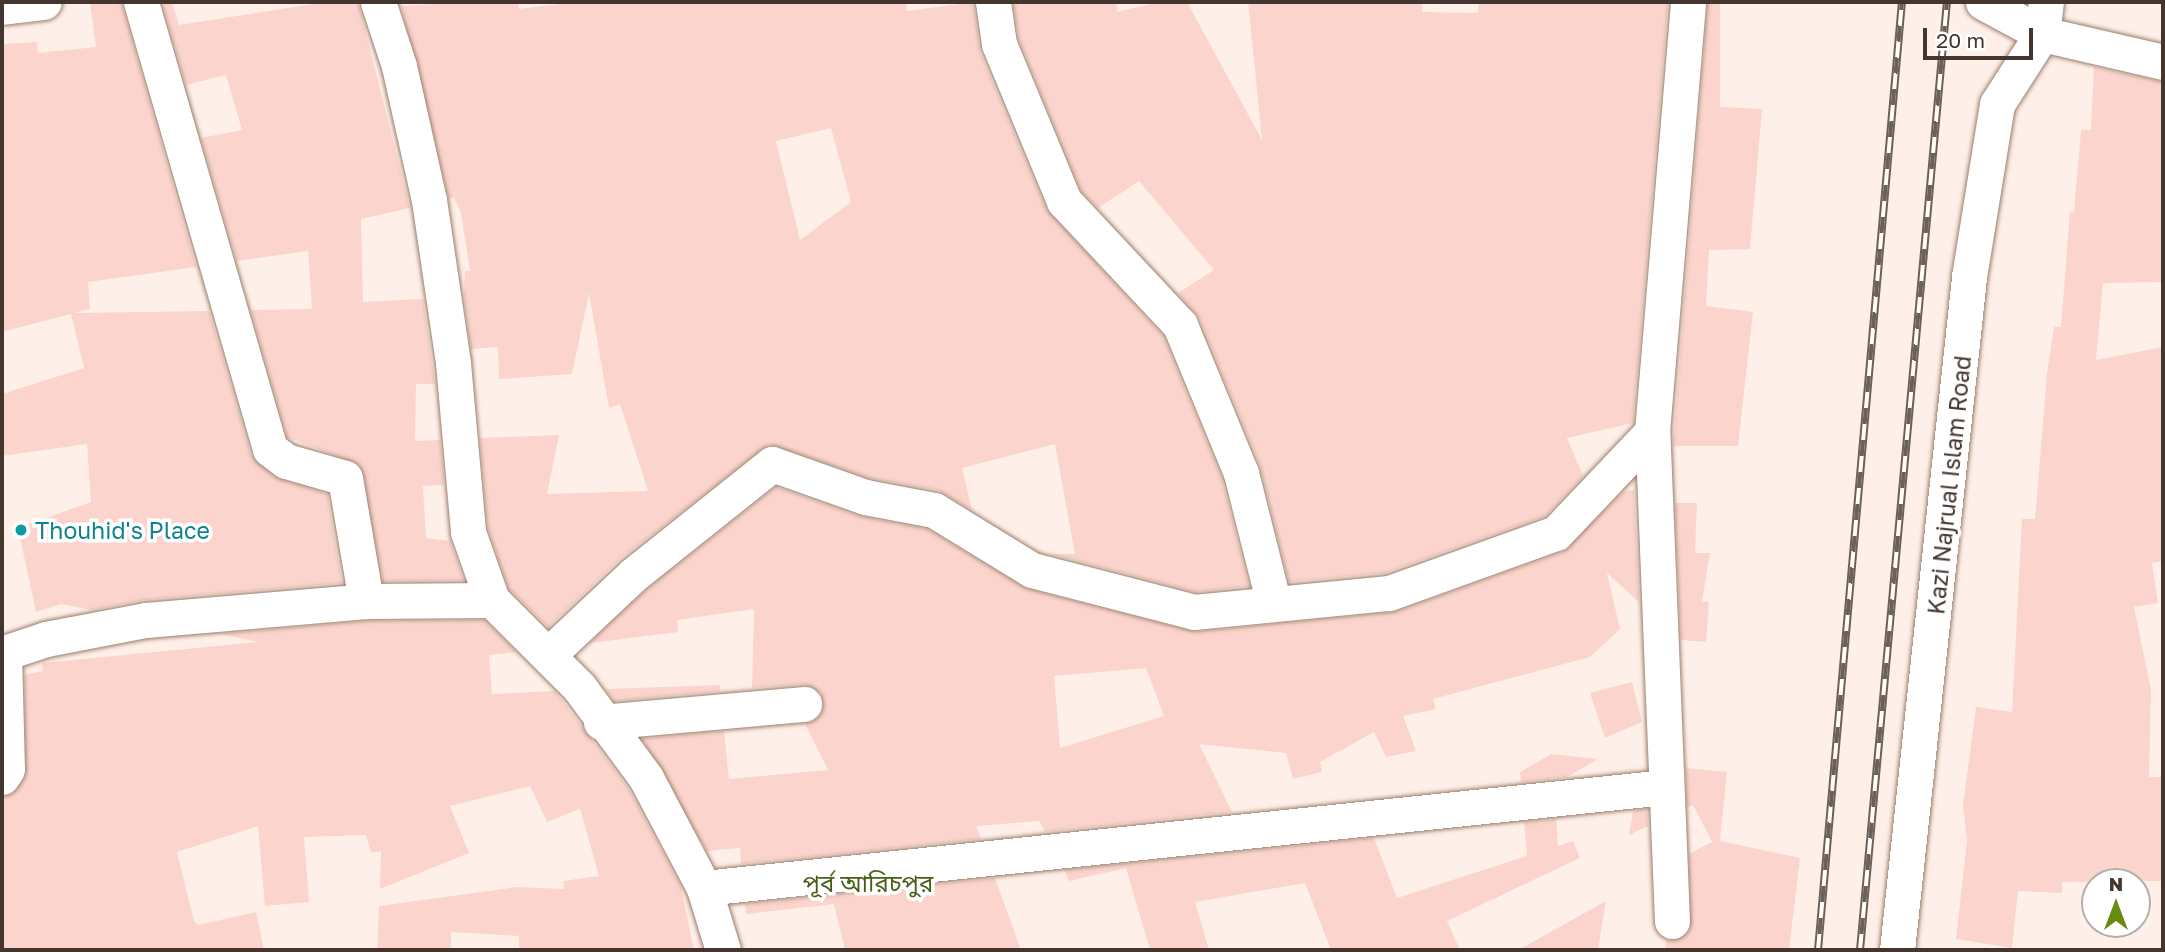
<!DOCTYPE html>
<html>
<head>
<meta charset="utf-8">
<style>
	body { margin:0 }
	#map { position:relative; width:2165px; height:952px; overflow:hidden; background:#fef0e9; font-family:"Golos Text","Noto Sans Bengali",sans-serif }
	div>[style] { position:absolute }
	.building>* { inset:0; background:#fbd5cd }
	.roads { filter:drop-shadow(0 0 2px #9c7d6b) drop-shadow(0 0 2px #9c7d6b) }
	.minor>* { height:35px; margin:-17.5px; padding:0 17.5px; transform-origin:17.5px; border-radius:17.5px; background:#fff }
	.rail>* { height:8px; margin-top:-4px; transform-origin:0; background:repeating-linear-gradient(90deg,#fff 0 16px,#6e6059 0 32px); box-sizing:border-box; border-block:2px solid #6e6059 }
	.dots>* { width:19px; height:19px; translate:-50% -50%; box-sizing:border-box; border:4px solid #fff; border-radius:50% }
	span { translate:-50% -50%; white-space:nowrap; text-align:center; line-height:1.15; -webkit-text-stroke:7px #fff; paint-order:stroke }
	.street-label { font-size:23px; color:#44362f }
	.culture-label { font-size:23px; color:#0d838f }
	.left { translate:0 -50%; text-align:left }
	.neighbourhood-label { font-size:24px; color:#485f18 }
	.frame { position:absolute; inset:0; border:4px solid #44362f; pointer-events:none }
	.north { position:absolute; left:2081px; top:868px; width:70px; height:70px; box-sizing:border-box; background:#fff; border:2px solid #b4afac; border-radius:50%; rotate:0deg; font-size:19px; font-weight:700; line-height:28px; text-align:center; color:#44362f }
	.north::after { content:''; display:block; margin:auto; width:24px; height:32px; background:#688b11; clip-path:polygon(50% 0,100% 100%,50% 72%,0 100%) }
	.scale { position:absolute; left:1923px; top:28px; width:110px; height:32px; box-sizing:border-box; border:4px solid #44362f; border-top:0; padding-left:9px; font-size:21px; line-height:24px; white-space:nowrap; color:#44362f; -webkit-text-stroke:5px #fff; paint-order:stroke }
</style>
</head>
<body>
<div id="map">
	<div class="building">
		<i style="clip-path:polygon(90px 2px,121px 2px,196px 267px,88px 282px,90px 309px,74px 313px,209px 311px,251px 455px,274px 477px,327px 494px,342px 583px,144px 600px,92px 610px,61px 604px,36px 612px,18px 528px,91px 502px,87px 444px,2px 456px,2px 394px,84px 368px,71px 314px,2px 332px,2px 44px,37px 42px,38px 53px,96px 47px)"></i>
		<i style="clip-path:polygon(162px 2px,172px 2px,179px 25px,326px 2px,358px 2px,410px 208px,361px 219px,363px 302px,423px 299px,435px 384px,416px 384px,415px 441px,440px 440px,444px 485px,423px 486px,426px 538px,450px 541px,464px 580px,383px 581px,360px 465px,287px 437px,251px 310px,312px 309px,308px 251px,237px 261px,201px 138px,242px 130px,226px 75px,186px 85px)"></i>
		<i style="clip-path:polygon(evenodd,465px 2px,518px 2px,519px 9px,575px 2px,906px 2px,907px 11px,973px 2px,980px 52px,1046px 209px,1163px 336px,1222px 479px,1249px 586px,1196px 592px,1051px 554px,1075px 554px,1055px 444px,962px 468px,972px 510px,938px 490px,870px 478px,769px 444px,620px 559px,548px 627px,509px 589px,488px 528px,480px 438px,559px 435px,547px 494px,648px 491px,620px 404px,609px 408px,589px 293px,572px 374px,499px 379px,498px 347px,471px 349px,464px 297px,465px 271px,470px 271px,461px 213px,454px 197px,449px 199px,401px 6px,465px 2px,831px 128px,851px 202px,800px 240px,776px 141px,831px 128px)"></i>
		<i style="clip-path:polygon(1013px 2px,1117px 2px,1117px 12px,1158px 2px,1187px 2px,1262px 140px,1248px 2px,1422px 2px,1422px 12px,1478px 13px,1479px 2px,1668px 2px,1633px 423px,1567px 438px,1583px 476px,1545px 516px,1385px 573px,1289px 582px,1260px 465px,1199px 317px,1178px 293px,1214px 270px,1139px 181px,1098px 208px,1081px 190px,1019px 39px)"></i>
		<i style="clip-path:polygon(1708px 2px,1720px 2px,1720px 107px,1762px 109px,1750px 249px,1709px 250px,1706px 306px,1753px 312px,1738px 446px,1673px 446px)"></i>
		<i style="clip-path:polygon(2094px 67px,2163px 82px,2163px 282px,2103px 283px,2096px 360px,2163px 347px,2163px 561px,2152px 563px,2158px 603px,2134px 607px,2151px 690px,2149px 777px,2163px 777px,2163px 881px,2062px 882px,2062px 893px,2018px 891px,2012px 948px,1956px 939px,1967px 840px,1963px 806px,1976px 707px,2012px 712px,2022px 519px,2035px 519px,2047px 374px,2054px 327px,2061px 327px,2070px 211px,2074px 212px,2081px 130px,2091px 130px)"></i>
		<i style="clip-path:polygon(evenodd,776px 487px,858px 516px,927px 529px,1027px 589px,1195px 632px,1396px 612px,1563px 552px,1623px 492px,1634px 490px,1639px 602px,1607px 573px,1620px 629px,1590px 657px,1433px 699px,1436px 709px,1403px 716px,1416px 751px,1386px 757px,1374px 732px,1320px 762px,1322px 772px,1293px 779px,1286px 753px,1199px 744px,1232px 812px,1045px 832px,1039px 821px,976px 826px,981px 839px,741px 864px,740px 848px,707px 851px,642px 739px,724px 731px,729px 779px,828px 770px,805px 724px,822px 713px,821px 693px,803px 684px,752px 688px,754px 609px,677px 620px,678px 632px,590px 643px,646px 590px,776px 487px,1146px 668px,1164px 716px,1060px 748px,1054px 676px,1146px 668px)"></i>
		<i style="clip-path:polygon(1675px 503px,1697px 503px,1695px 553px,1710px 553px,1702px 601px,1709px 602px,1706px 642px,1681px 640px)"></i>
		<i style="clip-path:polygon(484px 620px,516px 652px,489px 655px,492px 694px,555px 691px,629px 789px,681px 887px,694px 950px,519px 950px,519px 936px,451px 932px,451px 950px,377px 950px,379px 906px,517px 887px,564px 889px,563px 881px,599px 876px,580px 809px,547px 822px,530px 786px,450px 806px,469px 853px,380px 889px,381px 851px,371px 853px,366px 835px,304px 837px,309px 902px,265px 906px,258px 826px,177px 852px,194px 921px,198px 925px,256px 912px,264px 950px,2px 950px,2px 797px,12px 794px,24px 779px,25px 675px,43px 671px,42px 663px,258px 642px,220px 634px,367px 621px)"></i>
		<i style="clip-path:polygon(1632px 682px,1642px 722px,1605px 738px,1590px 693px)"></i>
		<i style="clip-path:polygon(720px 685px,720px 691px,614px 701px,606px 689px)"></i>
		<i style="clip-path:polygon(1551px 754px,1598px 759px,1567px 777px,1521px 782px,1520px 772px)"></i>
		<i style="clip-path:polygon(1686px 768px,1727px 772px,1720px 841px,1800px 858px,1789px 950px,1666px 950px,1666px 940px,1682px 938px,1690px 930px,1689px 854px,1712px 842px,1693px 805px,1687px 807px)"></i>
		<i style="clip-path:polygon(1647px 809px,1648px 826px,1629px 835px,1633px 811px)"></i>
		<i style="clip-path:polygon(1556px 819px,1558px 846px,1573px 841px,1580px 858px,1447px 921px,1460px 950px,1331px 950px,1305px 883px,1195px 902px,1209px 950px,1150px 950px,1126px 868px,1069px 881px,1064px 870px,1374px 838px,1397px 898px,1527px 856px,1524px 822px)"></i>
		<i style="clip-path:polygon(995px 878px,1021px 950px,845px 950px,834px 904px,746px 914px,745px 904px)"></i>
		<i style="clip-path:polygon(1606px 901px,1598px 950px,1518px 950px)"></i>
	</div>
	<div class="roads">
		<div class="minor">
			<i style="left:141px;top:2px;width:465px;rotate:73.9deg"></i>
			<i style="left:270px;top:449px;width:20px;rotate:37deg"></i>
			<i style="left:286px;top:461px;width:61px;rotate:16.1deg"></i>
			<i style="left:345px;top:478px;width:125px;rotate:80.3deg"></i>
			<i style="left:378px;top:2px;width:67px;rotate:71.8deg"></i>
			<i style="left:399px;top:66px;width:137px;rotate:77.4deg"></i>
			<i style="left:429px;top:200px;width:165px;rotate:81.6deg"></i>
			<i style="left:453px;top:363px;width:170px;rotate:84.9deg"></i>
			<i style="left:468px;top:532px;width:72px;rotate:70.6deg"></i>
			<i style="left:492px;top:600px;width:123px;rotate:45deg"></i>
			<i style="left:579px;top:687px;width:113px;rotate:53.6deg"></i>
			<i style="left:646px;top:778px;width:124px;rotate:62.2deg"></i>
			<i style="left:704px;top:888px;width:65px;rotate:73deg"></i>
			<i style="left:993px;top:2px;width:42px;rotate:81.9deg"></i>
			<i style="left:999px;top:44px;width:170px;rotate:67.5deg"></i>
			<i style="left:1064px;top:201px;width:170px;rotate:46.9deg"></i>
			<i style="left:1180px;top:325px;width:160px;rotate:67.6deg"></i>
			<i style="left:1241px;top:473px;width:135px;rotate:75.9deg"></i>
			<i style="left:1983px;top:2px;width:67px;rotate:28.5deg"></i>
			<i style="left:2042px;top:34px;width:124px;rotate:13deg"></i>
			<i style="left:2px;top:7px;width:42px;rotate:-6.8deg"></i>
			<i style="left:549px;top:654px;width:115px;rotate:-43.2deg"></i>
			<i style="left:633px;top:575px;width:178px;rotate:-38.6deg"></i>
			<i style="left:772px;top:464px;width:99px;rotate:19.5deg"></i>
			<i style="left:865px;top:497px;width:70px;rotate:10.7deg"></i>
			<i style="left:934px;top:510px;width:115px;rotate:31.5deg"></i>
			<i style="left:1032px;top:570px;width:167px;rotate:14.5deg"></i>
			<i style="left:1194px;top:612px;width:196px;rotate:-5.6deg"></i>
			<i style="left:1389px;top:593px;width:177px;rotate:-19.8deg"></i>
			<i style="left:1556px;top:533px;width:139px;rotate:-46.5deg"></i>
			<i style="left:601px;top:722px;width:204px;rotate:-5.1deg"></i>
			<i style="left:2px;top:777px;width:9px;rotate:-58deg"></i>
			<i style="left:7px;top:769px;width:116px;rotate:-91.5deg"></i>
			<i style="left:4px;top:653px;width:44px;rotate:-18.4deg"></i>
			<i style="left:46px;top:639px;width:102px;rotate:-10.8deg"></i>
			<i style="left:146px;top:620px;width:221px;rotate:-4.9deg"></i>
			<i style="left:366px;top:601px;width:126px;rotate:-0.5deg"></i>
			<i style="left:704px;top:888px;width:966px;rotate:-6deg"></i>
			<i style="left:1672px;top:921px;width:489px;rotate:-92.3deg"></i>
			<i style="left:1652px;top:432px;width:432px;rotate:-85.2deg"></i>
			<i style="left:1897px;top:950px;width:677px;rotate:-83.89deg"></i>
			<i style="left:1969px;top:277px;width:175px;rotate:-80.8deg"></i>
			<i style="left:1997px;top:104px;width:83px;rotate:-57.3deg"></i>
			<i style="left:2042px;top:34px;width:32px;rotate:-83deg"></i>
		</div>
	</div>
	<div class="rail">
		<i style="left:1818px;top:950px;width:952px;rotate:-84.94deg"></i>
		<i style="left:1860px;top:950px;width:952px;rotate:-84.76deg"></i>
	</div>
	<div class="dots">
		<i style="left:21px;top:530px;background:#0f9aa8"></i>
	</div>
	<div class="street-label">
		<span style="left:1949px;top:485px;rotate:-84deg">Kazi Najrual Islam Road</span>
	</div>
	<div class="culture-label">
		<span class="left" style="left:35px;top:530px">Thouhid's Place</span>
	</div>
	<div class="neighbourhood-label">
		<span style="left:868px;top:883px">পূর্ব আরিচপুর</span>
	</div>
	<div class="frame"></div>
	<div class="north">N</div>
	<div class="scale">20 m</div>
</div>
</body>
</html>
